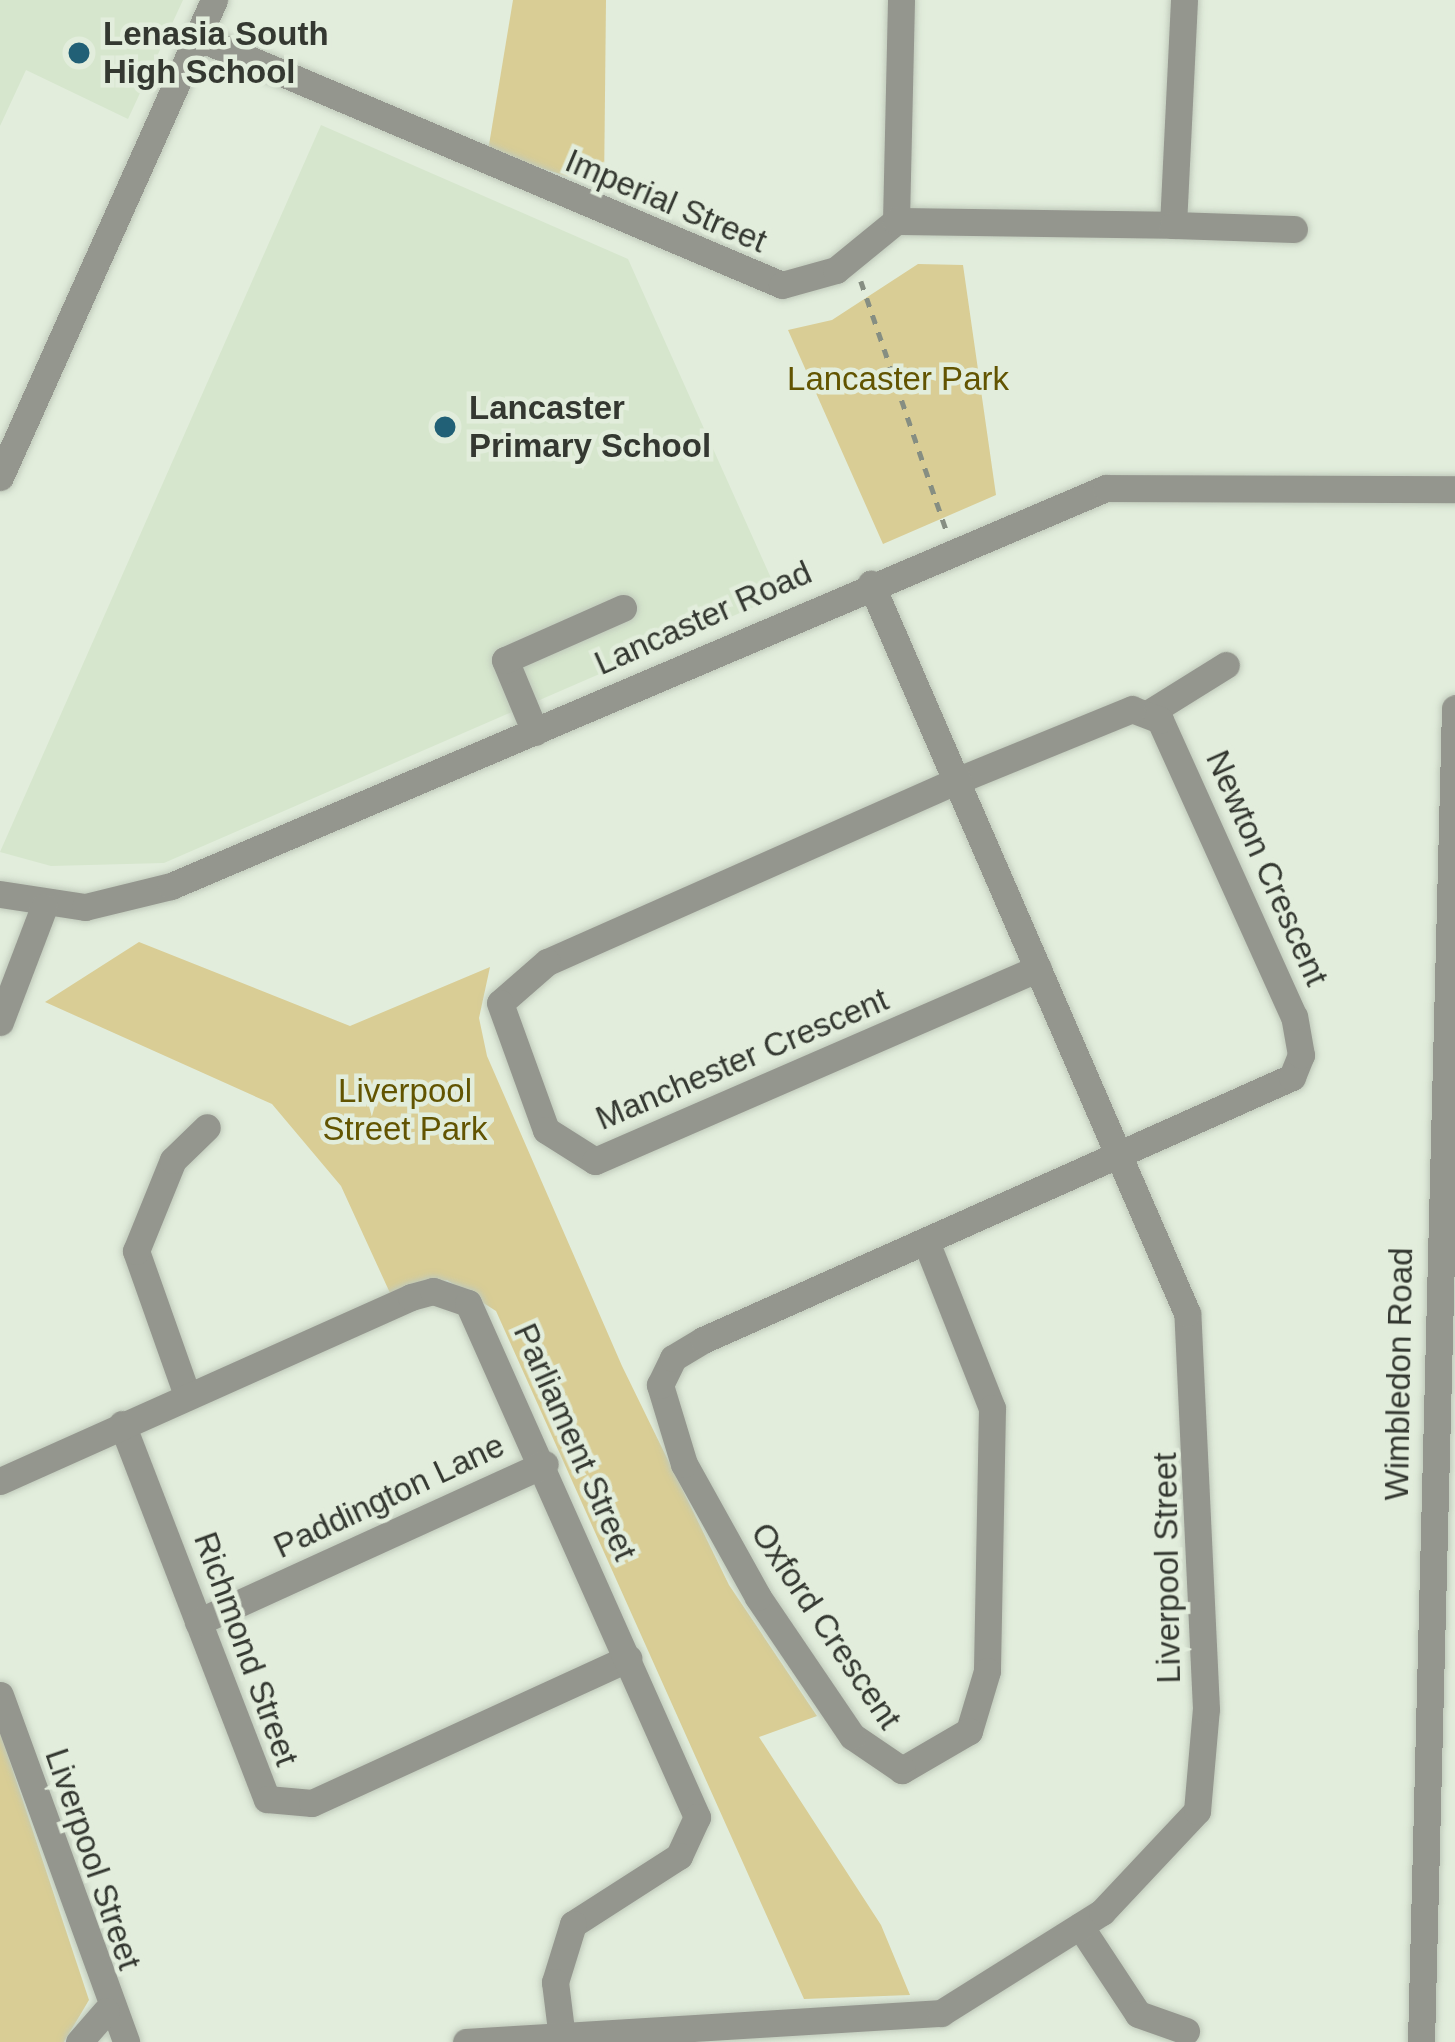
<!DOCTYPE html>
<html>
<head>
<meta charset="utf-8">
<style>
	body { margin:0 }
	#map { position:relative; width:1455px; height:2042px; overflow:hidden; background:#e2eddc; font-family:Helvetica,sans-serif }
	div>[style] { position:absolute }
	.built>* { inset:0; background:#d6e6cd }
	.green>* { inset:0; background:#d9cd95 }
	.path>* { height:4.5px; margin-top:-2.25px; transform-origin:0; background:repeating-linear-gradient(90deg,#868e82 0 9px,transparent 0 18px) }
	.roads { filter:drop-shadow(0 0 3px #bfc9ba) drop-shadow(0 0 3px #bfc9ba) }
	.minor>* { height:27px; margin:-13.5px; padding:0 13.5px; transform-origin:13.5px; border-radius:13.5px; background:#94968e }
	.dots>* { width:33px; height:33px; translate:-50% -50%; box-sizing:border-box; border:6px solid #e2eddc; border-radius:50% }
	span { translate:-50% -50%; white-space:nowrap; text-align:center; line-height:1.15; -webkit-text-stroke:9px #e2eddc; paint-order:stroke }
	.poi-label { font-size:33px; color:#343831; font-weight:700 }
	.left { translate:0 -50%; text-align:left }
	.street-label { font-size:33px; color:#343831 }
	.park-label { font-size:33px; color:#625401 }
</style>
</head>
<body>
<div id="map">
	<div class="built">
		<i style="clip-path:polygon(0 0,183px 0,128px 119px,26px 70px,0 126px)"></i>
		<i style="clip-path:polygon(321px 125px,628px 259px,779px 596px,164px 863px,51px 866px,0 852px)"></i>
	</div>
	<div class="green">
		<i style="clip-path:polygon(513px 0,606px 0,604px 188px,488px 151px)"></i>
		<i style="clip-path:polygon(918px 264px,963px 265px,996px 495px,883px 544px,788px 330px,832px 320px)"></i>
		<i style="clip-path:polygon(139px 942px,350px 1026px,490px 967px,479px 1018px,487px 1056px,622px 1366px,729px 1585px,817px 1716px,759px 1737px,881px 1925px,910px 1995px,804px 1999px,496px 1311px,447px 1280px,390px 1293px,341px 1186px,272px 1104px,45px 1002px)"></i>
		<i style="clip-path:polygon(0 1732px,89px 2000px,64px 2042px,0 2042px)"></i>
	</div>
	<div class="path">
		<i style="left:861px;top:281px;width:265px;rotate:71.1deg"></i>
	</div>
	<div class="roads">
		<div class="minor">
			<i style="left:197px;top:37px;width:635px;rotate:22.97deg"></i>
			<i style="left:782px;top:285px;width:56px;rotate:-15.5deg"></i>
			<i style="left:836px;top:270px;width:77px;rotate:-39.2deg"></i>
			<i style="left:896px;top:221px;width:221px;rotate:-88.7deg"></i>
			<i style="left:896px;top:221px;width:277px;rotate:0.8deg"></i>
			<i style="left:1173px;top:225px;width:225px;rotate:-87.2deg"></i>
			<i style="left:1173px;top:225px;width:121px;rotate:1.9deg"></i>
			<i style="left:0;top:477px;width:523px;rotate:-65.84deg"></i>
			<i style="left:1152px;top:711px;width:87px;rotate:-31.9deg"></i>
			<i style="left:535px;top:732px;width:78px;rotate:-112.6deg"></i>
			<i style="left:505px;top:660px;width:129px;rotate:-23.8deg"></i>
			<i style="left:0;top:894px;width:86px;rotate:8.7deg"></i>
			<i style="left:85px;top:907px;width:89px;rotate:-13.7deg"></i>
			<i style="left:171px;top:886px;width:1016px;rotate:-23.06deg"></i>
			<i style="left:1106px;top:488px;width:349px;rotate:0.2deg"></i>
			<i style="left:0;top:1022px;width:123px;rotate:-69.1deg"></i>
			<i style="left:927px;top:1244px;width:176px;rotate:68.4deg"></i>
			<i style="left:992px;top:1408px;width:263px;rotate:91.1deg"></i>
			<i style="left:987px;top:1671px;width:63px;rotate:106.7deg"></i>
			<i style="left:969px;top:1731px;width:78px;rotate:149.8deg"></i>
			<i style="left:902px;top:1770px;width:60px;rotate:-145.8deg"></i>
			<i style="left:852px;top:1736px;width:168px;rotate:-124.1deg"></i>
			<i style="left:758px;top:1597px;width:152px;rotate:-119.1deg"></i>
			<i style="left:684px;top:1464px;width:83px;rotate:-106.9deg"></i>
			<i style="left:660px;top:1385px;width:30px;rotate:-64deg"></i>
			<i style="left:673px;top:1358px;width:35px;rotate:-31deg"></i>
			<i style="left:703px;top:1340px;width:645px;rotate:-24.06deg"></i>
			<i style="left:1292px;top:1077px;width:24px;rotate:-68deg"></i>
			<i style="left:1301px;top:1055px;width:39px;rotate:-100deg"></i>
			<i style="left:1294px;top:1017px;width:326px;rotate:-114.3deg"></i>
			<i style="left:1160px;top:720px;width:30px;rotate:-159deg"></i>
			<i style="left:1132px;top:709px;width:188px;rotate:157.8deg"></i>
			<i style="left:958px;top:780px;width:449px;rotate:156.1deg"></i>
			<i style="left:547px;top:962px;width:62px;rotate:138.9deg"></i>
			<i style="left:500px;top:1003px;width:135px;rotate:70.1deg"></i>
			<i style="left:546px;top:1130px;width:58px;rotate:32.3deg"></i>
			<i style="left:595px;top:1161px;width:483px;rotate:-23.5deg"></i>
			<i style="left:187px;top:1395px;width:153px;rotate:-109.5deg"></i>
			<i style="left:136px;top:1251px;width:98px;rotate:-67.9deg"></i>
			<i style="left:173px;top:1160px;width:47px;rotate:-44.1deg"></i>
			<i style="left:122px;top:1424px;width:402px;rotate:68.9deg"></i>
			<i style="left:267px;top:1799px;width:45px;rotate:5.1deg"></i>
			<i style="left:312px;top:1803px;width:348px;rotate:-24.6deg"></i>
			<i style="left:0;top:1481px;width:450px;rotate:-24.1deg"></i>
			<i style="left:411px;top:1297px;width:23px;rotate:-15deg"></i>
			<i style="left:433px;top:1291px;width:37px;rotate:19deg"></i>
			<i style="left:468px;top:1303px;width:563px;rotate:65.99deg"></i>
			<i style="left:697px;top:1817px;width:43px;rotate:114.8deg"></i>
			<i style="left:679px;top:1856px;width:126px;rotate:147.3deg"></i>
			<i style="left:573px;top:1924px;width:61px;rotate:107.2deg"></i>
			<i style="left:555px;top:1982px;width:56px;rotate:82.9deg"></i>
			<i style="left:198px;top:1622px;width:381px;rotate:-24.5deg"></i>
			<i style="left:0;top:1695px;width:369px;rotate:70deg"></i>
			<i style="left:1080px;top:1926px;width:105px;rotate:56.6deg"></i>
			<i style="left:1138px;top:2014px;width:51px;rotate:19.5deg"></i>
			<i style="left:79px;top:2042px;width:41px;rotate:-48.9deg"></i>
			<i style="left:466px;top:2042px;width:476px;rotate:-3.5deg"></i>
			<i style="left:941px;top:2013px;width:190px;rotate:-32.1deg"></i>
			<i style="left:1102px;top:1912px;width:139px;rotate:-46.8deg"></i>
			<i style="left:1197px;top:1811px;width:102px;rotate:-85deg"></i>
			<i style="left:1206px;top:1709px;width:396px;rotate:-92.7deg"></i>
			<i style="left:1187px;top:1313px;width:795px;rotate:-113.44deg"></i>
			<i style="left:1421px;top:2042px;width:1334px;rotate:-88.54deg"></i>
		</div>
	</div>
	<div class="dots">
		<i style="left:79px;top:53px;background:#216076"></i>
		<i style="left:445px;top:427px;background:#216076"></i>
	</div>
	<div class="poi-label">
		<span class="left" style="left:103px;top:53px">Lenasia South<br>High School</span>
		<span class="left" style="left:469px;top:427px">Lancaster<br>Primary School</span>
	</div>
	<div class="street-label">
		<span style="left:666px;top:201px;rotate:23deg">Imperial Street</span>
		<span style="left:703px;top:618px;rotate:-24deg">Lancaster Road</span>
		<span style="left:1267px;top:868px;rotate:66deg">Newton Crescent</span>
		<span style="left:742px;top:1059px;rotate:-23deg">Manchester Crescent</span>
		<span style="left:1399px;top:1374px;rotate:-89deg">Wimbledon Road</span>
		<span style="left:575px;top:1442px;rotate:66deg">Parliament Street</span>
		<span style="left:389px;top:1496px;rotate:-25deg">Paddington Lane</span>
		<span style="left:1167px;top:1568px;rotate:-91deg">Liverpool Street</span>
		<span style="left:826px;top:1626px;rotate:56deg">Oxford Crescent</span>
		<span style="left:246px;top:1649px;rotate:70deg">Richmond Street</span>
		<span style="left:93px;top:1859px;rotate:71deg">Liverpool Street</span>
	</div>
	<div class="park-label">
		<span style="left:898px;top:379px">Lancaster Park</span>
		<span style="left:405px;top:1110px">Liverpool<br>Street Park</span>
	</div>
</div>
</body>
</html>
